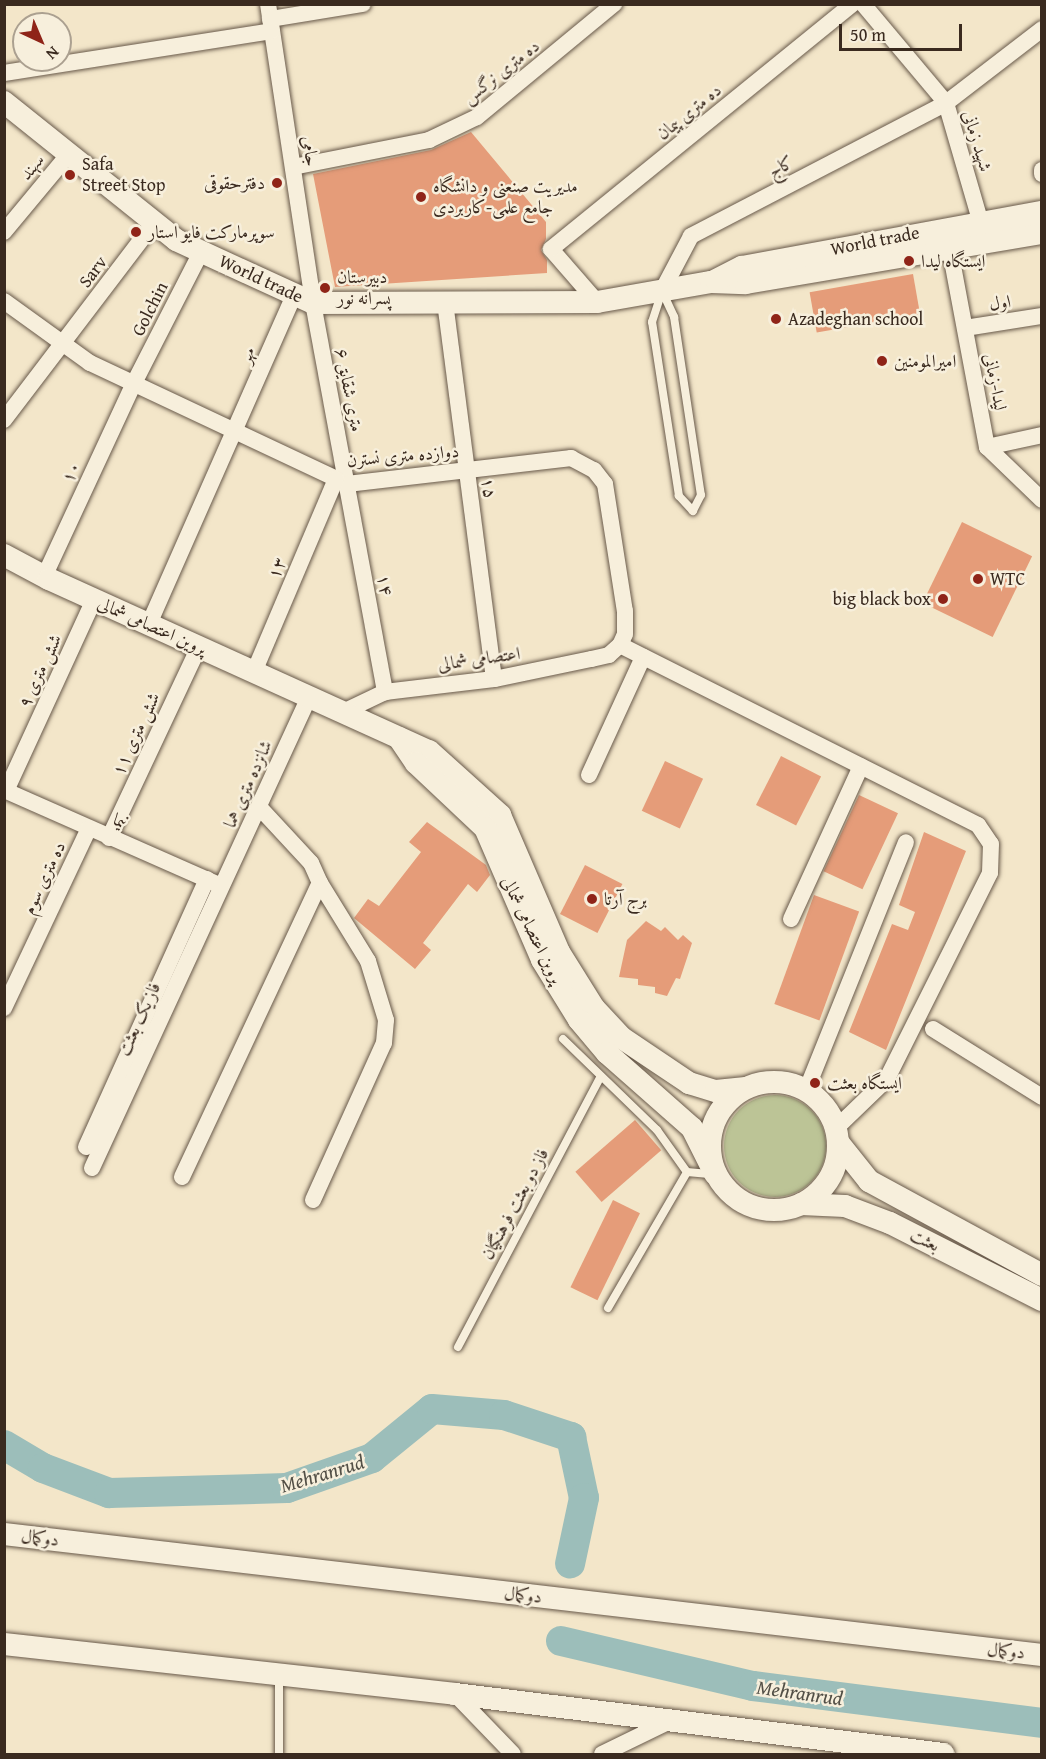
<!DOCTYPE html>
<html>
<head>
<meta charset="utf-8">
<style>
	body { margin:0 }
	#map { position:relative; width:1046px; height:1759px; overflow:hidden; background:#f3e6c9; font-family:"Gentium Book Plus",Amiri,serif }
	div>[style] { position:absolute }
	.green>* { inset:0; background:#bcc496 }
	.round { border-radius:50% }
	.river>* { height:30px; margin:-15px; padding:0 15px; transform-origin:15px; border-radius:15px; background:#9cbeba }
	.building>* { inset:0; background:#e59c79; transform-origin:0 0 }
	.roads { filter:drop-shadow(0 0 2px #68594a) drop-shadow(0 0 2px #68594a) }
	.service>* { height:8px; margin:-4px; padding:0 4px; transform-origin:4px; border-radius:4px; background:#f7efdc }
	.minor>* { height:16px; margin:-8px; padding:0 8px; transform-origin:8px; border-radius:8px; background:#f7efdc }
	.secondary>* { height:22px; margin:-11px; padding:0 11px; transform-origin:11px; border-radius:11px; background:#f7efdc }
	.secondary>.ring { margin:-11px; padding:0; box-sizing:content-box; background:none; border:22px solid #f7efdc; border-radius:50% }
	.dots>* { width:16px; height:16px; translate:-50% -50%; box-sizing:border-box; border:3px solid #f7efdc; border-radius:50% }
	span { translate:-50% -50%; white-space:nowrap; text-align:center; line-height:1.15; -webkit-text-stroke:5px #f7efdc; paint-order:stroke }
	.street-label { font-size:18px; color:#3a2a1f }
	.poi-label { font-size:18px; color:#3a2a1f }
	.left { translate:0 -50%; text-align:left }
	.right { translate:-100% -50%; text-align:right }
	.water-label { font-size:20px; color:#524f46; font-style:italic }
	.frame { position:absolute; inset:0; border:6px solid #3a2a1f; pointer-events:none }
	.north { position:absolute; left:12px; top:12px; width:60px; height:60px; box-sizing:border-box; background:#f7efdc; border:2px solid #aba090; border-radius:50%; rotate:136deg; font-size:16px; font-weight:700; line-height:24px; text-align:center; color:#3a2a1f }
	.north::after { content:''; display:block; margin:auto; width:21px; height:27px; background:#8f2418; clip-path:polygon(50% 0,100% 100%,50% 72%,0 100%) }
	.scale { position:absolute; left:839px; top:24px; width:123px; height:27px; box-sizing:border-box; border:3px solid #3a2a1f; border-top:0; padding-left:8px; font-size:18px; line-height:21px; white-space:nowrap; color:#3a2a1f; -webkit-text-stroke:4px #f7efdc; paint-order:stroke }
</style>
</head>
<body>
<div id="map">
	<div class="green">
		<i class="round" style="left:724px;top:1095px;width:102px;height:102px"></i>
	</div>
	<div class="river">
		<i style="left:4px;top:1445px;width:45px;rotate:30.5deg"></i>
		<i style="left:43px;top:1468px;width:71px;rotate:20.7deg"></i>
		<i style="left:109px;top:1493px;width:178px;rotate:-1.6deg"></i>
		<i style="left:287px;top:1488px;width:90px;rotate:-19.4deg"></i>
		<i style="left:372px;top:1458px;width:77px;rotate:-39.2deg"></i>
		<i style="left:432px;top:1409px;width:72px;rotate:4.8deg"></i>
		<i style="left:504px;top:1415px;width:71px;rotate:18.2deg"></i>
		<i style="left:571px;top:1437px;width:62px;rotate:78deg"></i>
		<i style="left:584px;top:1498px;width:67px;rotate:102deg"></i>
		<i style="left:561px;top:1641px;width:197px;rotate:13.2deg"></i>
		<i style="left:753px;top:1686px;width:291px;rotate:7.3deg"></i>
	</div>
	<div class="building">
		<i style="clip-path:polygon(471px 132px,546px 222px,546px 239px,541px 250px,547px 260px,547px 273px,335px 287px,313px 174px,431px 150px)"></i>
		<i style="left:913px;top:274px;width:41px;height:105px;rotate:80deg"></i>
		<i style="left:962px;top:522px;width:78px;height:90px;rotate:26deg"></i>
		<i style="left:781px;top:756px;width:45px;height:55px;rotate:27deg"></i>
		<i style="left:665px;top:761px;width:42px;height:55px;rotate:25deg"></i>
		<i style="left:859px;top:795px;width:43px;height:84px;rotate:25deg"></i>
		<i style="clip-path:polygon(427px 822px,486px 865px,490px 875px,477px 892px,468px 884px,423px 943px,431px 950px,415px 969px,354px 918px,368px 899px,379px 906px,421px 852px,409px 842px)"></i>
		<i style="clip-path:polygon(924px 832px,966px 851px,886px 1050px,849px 1032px,892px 924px,908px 930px,915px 912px,899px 905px)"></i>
		<i style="left:585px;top:865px;width:42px;height:55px;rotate:27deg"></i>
		<i style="left:814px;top:895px;width:48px;height:116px;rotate:20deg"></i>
		<i style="clip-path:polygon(646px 921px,661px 931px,665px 927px,678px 940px,683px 935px,692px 943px,680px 979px,676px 978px,667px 996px,655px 993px,655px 987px,638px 985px,638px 979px,619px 977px,627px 940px)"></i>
		<i style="left:635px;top:1120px;width:40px;height:79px;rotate:49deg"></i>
		<i style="left:613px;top:1200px;width:30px;height:97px;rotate:26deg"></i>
	</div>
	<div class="roads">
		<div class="service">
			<i style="left:662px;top:291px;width:29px;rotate:65deg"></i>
			<i style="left:674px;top:317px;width:180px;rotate:81.4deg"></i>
			<i style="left:701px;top:495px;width:18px;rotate:117deg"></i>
			<i style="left:693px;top:511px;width:21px;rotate:-133deg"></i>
			<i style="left:679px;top:496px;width:176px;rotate:-98.8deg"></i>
			<i style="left:652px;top:322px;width:33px;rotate:-72deg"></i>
			<i style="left:563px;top:1039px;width:131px;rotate:44.1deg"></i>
			<i style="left:657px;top:1130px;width:52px;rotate:54.5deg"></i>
			<i style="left:687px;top:1172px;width:25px;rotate:5deg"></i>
			<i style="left:608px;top:1308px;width:157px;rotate:-59.8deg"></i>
			<i style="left:458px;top:1347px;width:306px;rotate:-62.2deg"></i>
			<i style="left:279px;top:1754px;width:79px;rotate:-90deg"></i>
		</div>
		<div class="minor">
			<i style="left:268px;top:4px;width:302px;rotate:81.4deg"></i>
			<i style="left:313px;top:303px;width:396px;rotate:79.5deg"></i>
			<i style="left:863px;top:4px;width:129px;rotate:50deg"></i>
			<i style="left:946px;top:103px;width:136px;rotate:73.8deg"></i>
			<i style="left:270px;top:19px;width:94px;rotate:-9.2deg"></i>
			<i style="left:4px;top:73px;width:271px;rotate:-8.9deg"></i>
			<i style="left:293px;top:167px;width:139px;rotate:-11.2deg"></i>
			<i style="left:429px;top:140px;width:53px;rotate:-25.6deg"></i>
			<i style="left:477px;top:117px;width:178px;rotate:-39.5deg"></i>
			<i style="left:1042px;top:170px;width:4px;rotate:90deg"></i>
			<i style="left:4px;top:232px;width:100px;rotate:-50.3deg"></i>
			<i style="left:948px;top:239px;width:212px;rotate:79.4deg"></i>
			<i style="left:987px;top:447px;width:76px;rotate:43.9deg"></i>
			<i style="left:662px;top:291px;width:62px;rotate:-62.2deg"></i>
			<i style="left:691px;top:236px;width:288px;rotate:-27.5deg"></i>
			<i style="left:946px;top:103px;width:121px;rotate:-37.6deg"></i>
			<i style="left:4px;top:301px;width:106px;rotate:35.8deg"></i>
			<i style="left:90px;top:363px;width:284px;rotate:25.2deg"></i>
			<i style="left:347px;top:484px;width:226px;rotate:-6.6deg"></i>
			<i style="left:571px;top:458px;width:26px;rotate:28deg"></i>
			<i style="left:594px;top:470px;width:18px;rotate:52deg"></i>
			<i style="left:605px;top:484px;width:129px;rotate:81.1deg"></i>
			<i style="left:625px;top:611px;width:23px;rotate:90deg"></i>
			<i style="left:625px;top:634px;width:12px;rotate:114deg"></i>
			<i style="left:620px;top:645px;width:15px;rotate:138deg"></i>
			<i style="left:609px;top:655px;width:18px;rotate:167deg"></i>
			<i style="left:591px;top:659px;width:99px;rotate:168.3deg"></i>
			<i style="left:494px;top:679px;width:110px;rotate:173.2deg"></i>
			<i style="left:385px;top:692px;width:47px;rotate:154.5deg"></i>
			<i style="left:445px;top:302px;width:380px;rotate:82.6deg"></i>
			<i style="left:597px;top:302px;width:70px;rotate:-131deg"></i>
			<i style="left:551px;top:249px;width:388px;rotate:-39.1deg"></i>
			<i style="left:965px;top:328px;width:78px;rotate:-8.9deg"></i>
			<i style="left:4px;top:420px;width:248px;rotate:-52.7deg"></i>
			<i style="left:987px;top:447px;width:56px;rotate:-12.3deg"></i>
			<i style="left:44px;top:577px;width:212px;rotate:-65.1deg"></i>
			<i style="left:133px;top:385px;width:149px;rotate:-62.9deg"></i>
			<i style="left:149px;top:624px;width:360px;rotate:-66.2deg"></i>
			<i style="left:620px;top:645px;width:401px;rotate:26.7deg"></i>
			<i style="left:978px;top:825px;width:23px;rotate:56deg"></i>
			<i style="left:991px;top:844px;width:29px;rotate:92deg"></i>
			<i style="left:990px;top:873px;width:230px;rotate:116.6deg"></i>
			<i style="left:887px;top:1079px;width:72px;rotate:136.1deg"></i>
			<i style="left:254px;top:672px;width:210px;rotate:-67deg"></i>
			<i style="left:589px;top:775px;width:130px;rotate:-65.4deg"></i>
			<i style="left:4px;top:790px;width:231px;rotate:23.8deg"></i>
			<i style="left:6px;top:791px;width:210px;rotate:-65.3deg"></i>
			<i style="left:109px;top:838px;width:211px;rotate:-64.8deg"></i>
			<i style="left:791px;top:919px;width:168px;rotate:-65.4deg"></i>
			<i style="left:4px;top:1008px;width:197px;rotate:-64.7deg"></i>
			<i style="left:933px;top:1029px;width:128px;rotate:32deg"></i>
			<i style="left:806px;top:1091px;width:268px;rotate:-68.1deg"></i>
			<i style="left:86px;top:1147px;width:294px;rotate:-65.7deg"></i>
			<i style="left:92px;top:1168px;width:519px;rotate:-65.26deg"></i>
			<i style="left:182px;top:1177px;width:325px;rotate:-64.9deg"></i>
			<i style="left:320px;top:883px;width:22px;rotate:-114deg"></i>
			<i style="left:311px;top:863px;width:75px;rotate:-132.8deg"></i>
			<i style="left:313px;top:1200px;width:172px;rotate:-65.7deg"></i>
			<i style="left:384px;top:1043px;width:23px;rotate:-85deg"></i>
			<i style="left:386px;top:1020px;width:62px;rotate:-107deg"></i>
			<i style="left:368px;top:961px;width:92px;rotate:-121.6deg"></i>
			<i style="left:455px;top:1694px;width:83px;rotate:46deg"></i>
			<i style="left:602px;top:1754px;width:76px;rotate:-25.9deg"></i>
		</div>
		<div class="secondary">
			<i style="left:4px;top:102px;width:221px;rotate:38.7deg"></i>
			<i style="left:176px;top:240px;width:151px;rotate:24.7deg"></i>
			<i style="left:313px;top:303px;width:284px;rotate:-0.2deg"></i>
			<i style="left:597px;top:302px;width:116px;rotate:-10deg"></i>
			<i style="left:711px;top:282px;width:35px;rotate:2deg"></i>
			<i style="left:746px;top:283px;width:300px;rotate:-9.6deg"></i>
			<i style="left:716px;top:280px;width:29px;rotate:-27deg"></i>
			<i style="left:742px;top:267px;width:305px;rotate:-10.4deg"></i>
			<i style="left:4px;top:555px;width:51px;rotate:28.1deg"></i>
			<i style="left:49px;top:579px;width:417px;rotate:24.4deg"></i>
			<i style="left:429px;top:751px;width:96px;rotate:42deg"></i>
			<i style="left:500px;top:815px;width:149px;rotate:66.7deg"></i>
			<i style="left:559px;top:952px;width:66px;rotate:58deg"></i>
			<i style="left:594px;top:1008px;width:41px;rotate:47deg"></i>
			<i style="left:622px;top:1038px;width:81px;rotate:33.9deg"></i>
			<i style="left:689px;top:1083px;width:28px;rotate:17deg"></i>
			<i style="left:716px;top:1091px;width:30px;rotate:-6deg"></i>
			<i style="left:399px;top:738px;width:30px;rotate:56deg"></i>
			<i style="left:416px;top:763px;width:95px;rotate:43.3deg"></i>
			<i style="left:485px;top:828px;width:144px;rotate:66.6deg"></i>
			<i style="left:542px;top:960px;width:70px;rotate:58.3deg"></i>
			<i style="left:579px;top:1020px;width:43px;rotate:49.7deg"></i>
			<i style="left:607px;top:1053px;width:113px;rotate:41.4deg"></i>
			<i style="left:692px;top:1128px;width:51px;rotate:63.4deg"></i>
			<i class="ring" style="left:710px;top:1082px;width:106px;height:106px"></i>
			<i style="left:838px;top:1142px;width:50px;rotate:51.5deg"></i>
			<i style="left:869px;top:1181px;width:197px;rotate:28.5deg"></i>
			<i style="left:801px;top:1204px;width:44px;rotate:2.6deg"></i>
			<i style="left:845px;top:1206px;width:48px;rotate:20.7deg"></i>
			<i style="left:890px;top:1223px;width:170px;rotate:26.9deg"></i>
			<i style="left:4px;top:1534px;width:1045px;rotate:6.65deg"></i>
			<i style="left:4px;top:1644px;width:454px;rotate:6.3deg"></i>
			<i style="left:455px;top:1694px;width:492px;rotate:7deg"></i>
		</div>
	</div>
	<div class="dots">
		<i style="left:70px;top:175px;background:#8f2418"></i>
		<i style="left:277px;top:183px;background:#8f2418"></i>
		<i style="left:421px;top:197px;background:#8f2418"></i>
		<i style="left:136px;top:232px;background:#8f2418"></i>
		<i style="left:909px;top:261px;background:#8f2418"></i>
		<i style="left:325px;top:288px;background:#8f2418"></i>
		<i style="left:776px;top:319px;background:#8f2418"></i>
		<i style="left:882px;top:361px;background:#8f2418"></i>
		<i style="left:978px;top:579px;background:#8f2418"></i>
		<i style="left:943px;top:599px;background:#8f2418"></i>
		<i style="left:592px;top:899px;background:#8f2418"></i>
		<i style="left:815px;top:1083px;background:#8f2418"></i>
	</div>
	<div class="street-label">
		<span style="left:501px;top:72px;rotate:-38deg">ده متری نرگس</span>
		<span style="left:689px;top:112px;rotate:-39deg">ده متری پیمان</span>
		<span style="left:977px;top:141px;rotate:73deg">شهید زمانی</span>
		<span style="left:310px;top:151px;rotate:81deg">جامی</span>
		<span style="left:32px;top:167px;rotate:-51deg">سهند</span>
		<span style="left:781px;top:167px;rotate:-28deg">کاج</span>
		<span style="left:875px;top:241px;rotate:-11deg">World trade</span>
		<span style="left:93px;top:272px;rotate:-53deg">Sarv</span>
		<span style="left:261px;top:279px;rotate:25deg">World trade</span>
		<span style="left:1000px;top:303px;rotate:-9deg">اول</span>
		<span style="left:150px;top:309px;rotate:-63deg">Golchin</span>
		<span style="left:247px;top:355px;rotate:-66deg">مهر</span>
		<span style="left:995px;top:382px;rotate:79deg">لیدا-زمانی</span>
		<span style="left:349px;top:390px;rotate:79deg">۶ متری شقایق</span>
		<span style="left:403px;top:456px;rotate:-5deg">دوازده متری نسترن</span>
		<span style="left:71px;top:472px;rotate:-65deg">۱۰</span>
		<span style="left:489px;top:488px;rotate:83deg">۱۵</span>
		<span style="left:277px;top:568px;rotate:-67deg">۱۳</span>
		<span style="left:385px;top:585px;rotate:80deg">۱۴</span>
		<span style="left:152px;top:626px;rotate:24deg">پروین اعتصامی شمالی</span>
		<span style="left:479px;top:659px;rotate:-8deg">اعتصامی شمالی</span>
		<span style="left:40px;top:671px;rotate:-65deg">۹ شش متری</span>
		<span style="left:136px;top:734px;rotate:-65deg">۱۱ شش متری</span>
		<span style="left:248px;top:784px;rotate:-66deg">شانزده متری هما</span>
		<span style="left:120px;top:821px;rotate:22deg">نیما</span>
		<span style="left:44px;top:878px;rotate:-65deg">ده متری سوم</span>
		<span style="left:532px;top:930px;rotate:64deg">پروین اعتصامی شمالی</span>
		<span style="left:139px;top:1019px;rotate:-65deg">فاز یک بعثت</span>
		<span style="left:515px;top:1204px;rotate:-62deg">فاز دو بعثت فرهنگیان</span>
		<span style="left:925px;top:1240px;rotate:26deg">بعثت</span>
		<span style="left:40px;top:1538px;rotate:7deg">دوکمال</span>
		<span style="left:523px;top:1595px;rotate:7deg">دوکمال</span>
		<span style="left:1006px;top:1651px;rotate:6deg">دوکمال</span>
	</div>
	<div class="poi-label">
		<span class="left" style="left:82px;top:175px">Safa<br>Street Stop</span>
		<span class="right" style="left:265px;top:183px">دفترحقوقی</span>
		<span class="left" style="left:433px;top:197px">مدیریت صنعنی و دانشگاه<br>جامع علمی-کاربردی</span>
		<span class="left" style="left:148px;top:232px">سوپرمارکت فایو استار</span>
		<span class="left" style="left:921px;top:261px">ایستگاه لیدا</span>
		<span class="left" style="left:337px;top:288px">دبیرستان<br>پسرانه نور</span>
		<span class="left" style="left:788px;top:319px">Azadeghan school</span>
		<span class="left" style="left:894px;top:361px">امیرالمومنین</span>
		<span class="left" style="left:990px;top:579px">WTC</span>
		<span class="right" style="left:931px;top:599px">big black box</span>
		<span class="left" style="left:604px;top:899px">برج آرتا</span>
		<span class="left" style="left:827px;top:1083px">ایستگاه بعثت</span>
	</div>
	<div class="water-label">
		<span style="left:322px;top:1473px;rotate:-17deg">Mehranrud</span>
		<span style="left:800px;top:1692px;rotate:8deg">Mehranrud</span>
	</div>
	<div class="frame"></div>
	<div class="north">N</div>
	<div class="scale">50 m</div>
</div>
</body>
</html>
